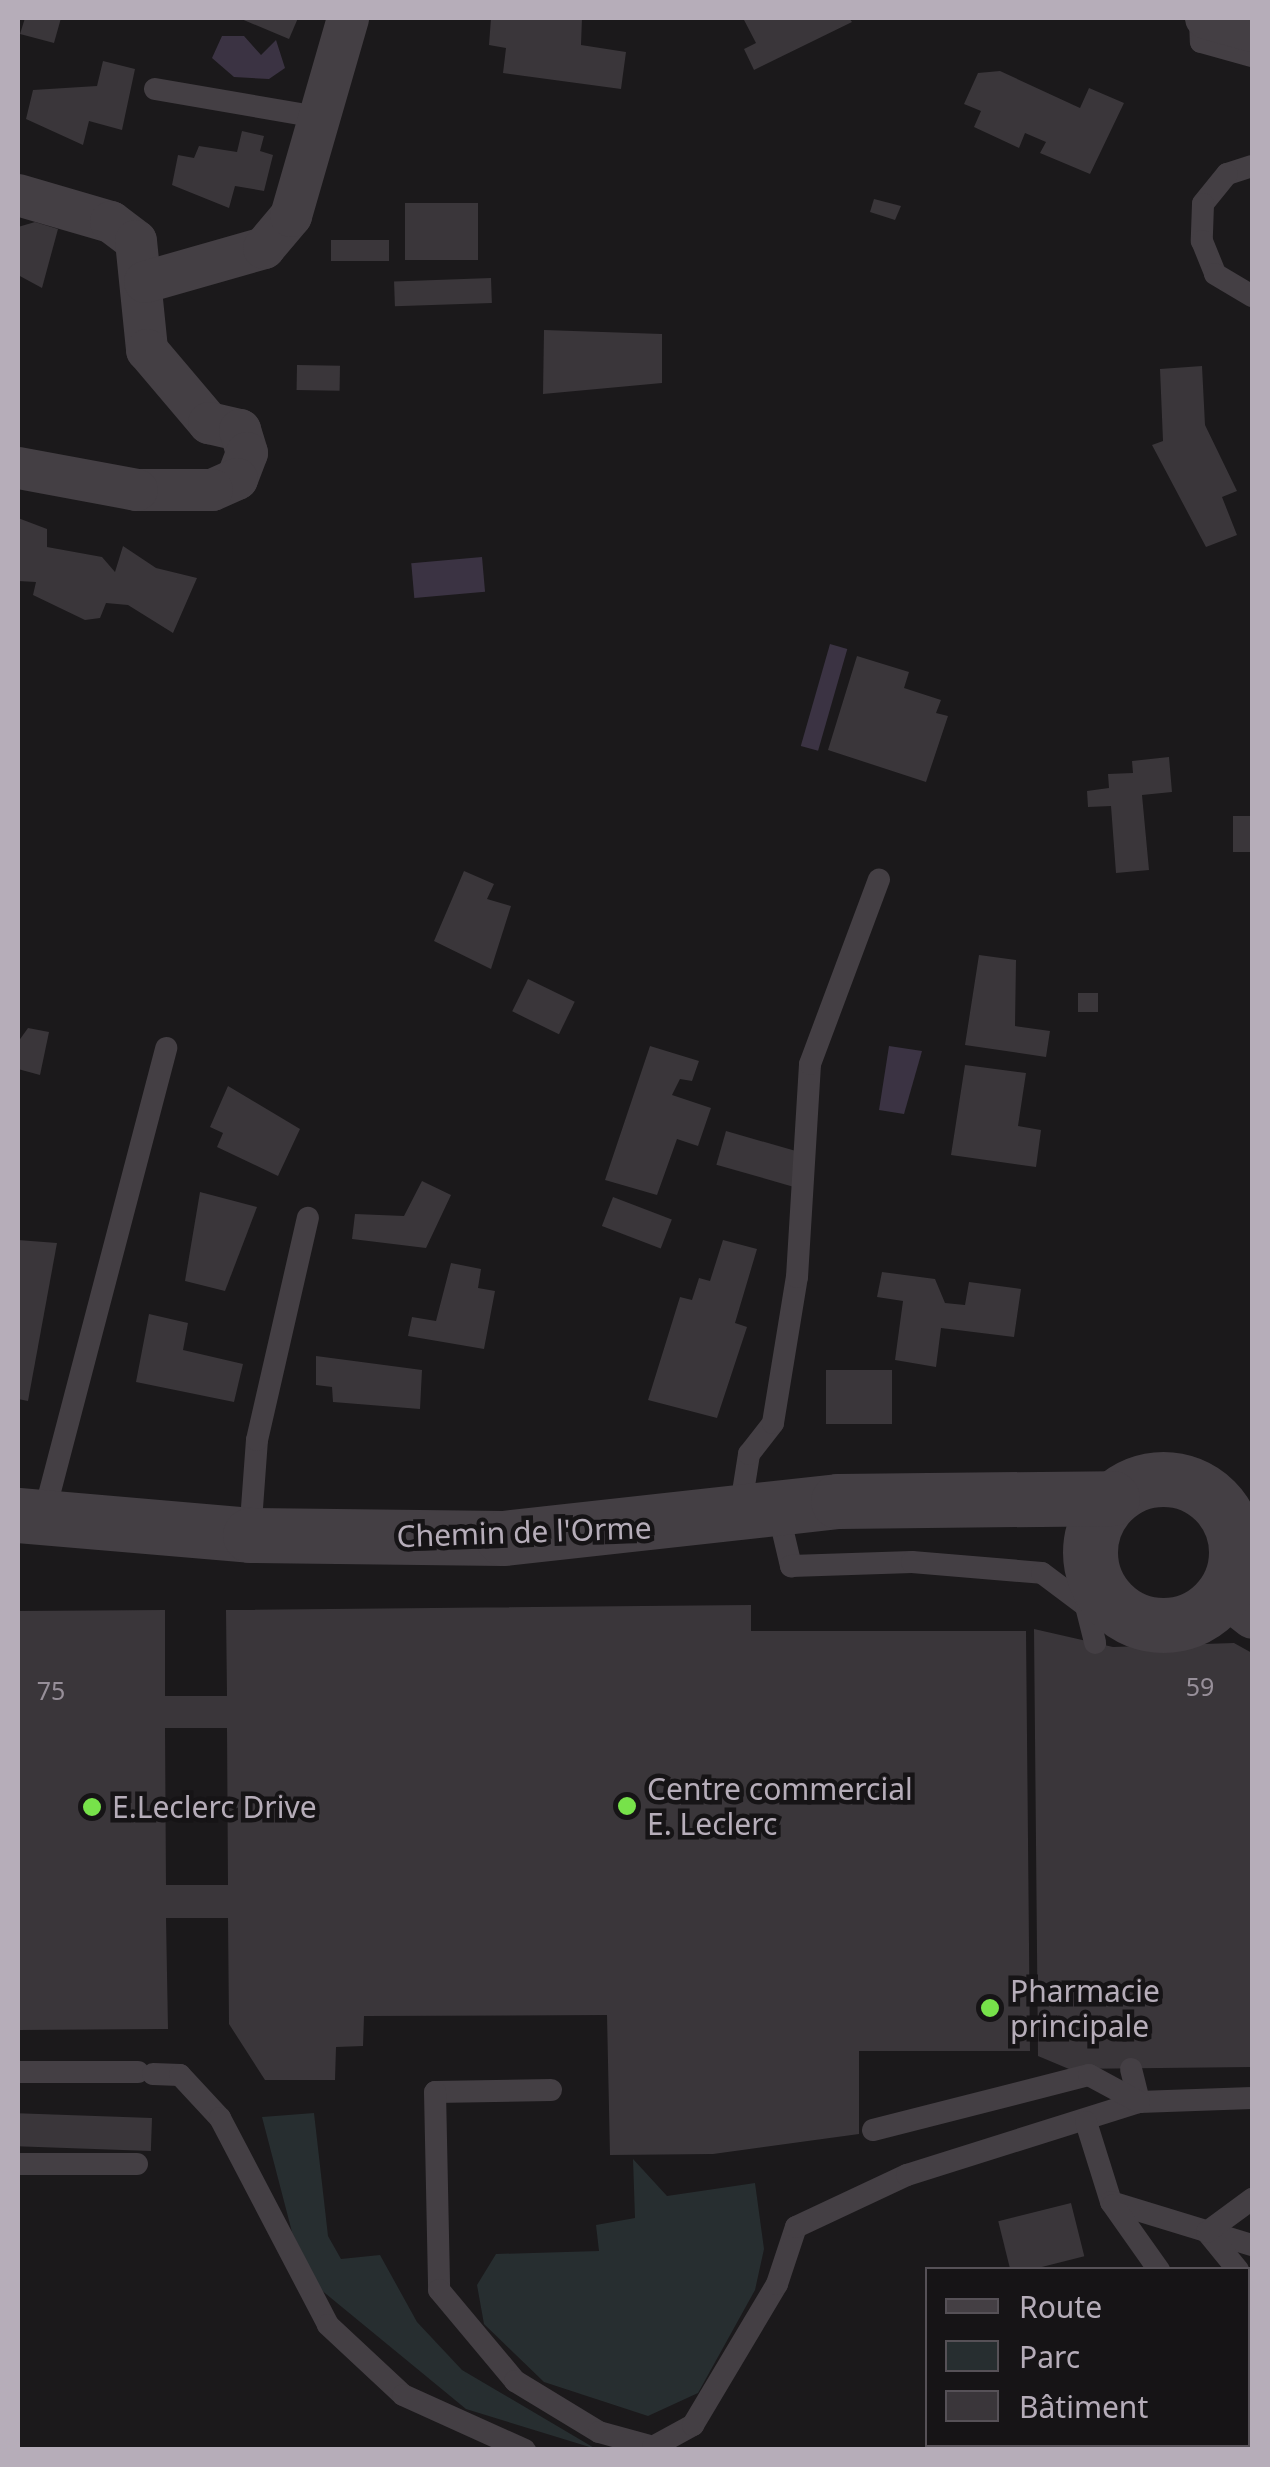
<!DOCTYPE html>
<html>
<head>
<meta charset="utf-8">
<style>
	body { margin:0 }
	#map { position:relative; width:1270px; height:2467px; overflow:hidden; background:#1b191b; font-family:"Noto Sans",sans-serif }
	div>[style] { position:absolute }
	.green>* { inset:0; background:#272e30 }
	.water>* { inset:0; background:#3b3343; transform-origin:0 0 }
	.building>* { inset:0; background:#3a363a; transform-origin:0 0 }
	.service>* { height:22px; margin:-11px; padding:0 11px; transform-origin:11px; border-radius:11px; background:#443f44 }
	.minor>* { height:42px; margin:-21px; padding:0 21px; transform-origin:21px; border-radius:21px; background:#443f44 }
	.tertiary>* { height:55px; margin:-27.5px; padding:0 27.5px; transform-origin:27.5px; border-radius:27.5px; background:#443f44 }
	.tertiary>.ring { margin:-27.5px; padding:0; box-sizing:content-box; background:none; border:55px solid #443f44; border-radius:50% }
	.dots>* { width:28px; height:28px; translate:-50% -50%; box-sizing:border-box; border:5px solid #161416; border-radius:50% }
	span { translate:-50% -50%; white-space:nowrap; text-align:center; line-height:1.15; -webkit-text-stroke:9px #161416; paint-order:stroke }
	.number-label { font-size:25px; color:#978f99 }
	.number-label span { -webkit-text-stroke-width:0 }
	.street-label { font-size:30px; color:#b6adb9 }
	.poi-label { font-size:30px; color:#b6adb9 }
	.left { translate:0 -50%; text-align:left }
	.frame { position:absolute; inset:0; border:20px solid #b6adb9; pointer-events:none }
	.legend { position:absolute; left:925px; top:2267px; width:325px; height:180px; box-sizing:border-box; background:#161416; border:2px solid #565157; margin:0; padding:12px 18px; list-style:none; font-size:30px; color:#b6adb9 }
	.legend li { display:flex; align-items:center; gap:20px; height:50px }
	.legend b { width:50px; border:2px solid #565157 }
</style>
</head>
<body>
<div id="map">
	<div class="green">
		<i style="clip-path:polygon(314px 2113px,328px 2236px,341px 2259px,380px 2255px,417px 2322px,462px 2370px,596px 2449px,466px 2409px,320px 2289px,292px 2232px,262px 2117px)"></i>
		<i style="clip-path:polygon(633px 2159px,667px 2196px,755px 2183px,764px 2249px,755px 2290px,698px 2393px,648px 2416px,544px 2382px,484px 2324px,477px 2285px,496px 2254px,599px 2251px,596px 2225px,635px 2218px)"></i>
	</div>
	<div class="water">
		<i style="clip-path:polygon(222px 36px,244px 36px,261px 55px,276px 40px,285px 68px,269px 79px,234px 77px,212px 58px)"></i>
		<i style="left:482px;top:557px;width:35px;height:71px;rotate:85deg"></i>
		<i style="left:830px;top:644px;width:18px;height:106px;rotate:16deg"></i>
		<i style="clip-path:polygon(889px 1046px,922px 1051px,904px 1114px,879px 1110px)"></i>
	</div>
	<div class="building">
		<i style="clip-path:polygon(25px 18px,61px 18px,54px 43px,20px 34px)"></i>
		<i style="clip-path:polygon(239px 18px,298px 18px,289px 39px)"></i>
		<i style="clip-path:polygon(491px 18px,582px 18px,581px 45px,626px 52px,621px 89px,503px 73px,506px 48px,489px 45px)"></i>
		<i style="clip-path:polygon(743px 18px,849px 18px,852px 22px,754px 70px,744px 49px,756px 43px)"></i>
		<i style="clip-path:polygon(103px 61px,135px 69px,122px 130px,89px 121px,83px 145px,26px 119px,33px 90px,97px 86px)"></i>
		<i style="clip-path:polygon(1000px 71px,1080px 108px,1089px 88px,1124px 103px,1090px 174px,1040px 153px,1046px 142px,1025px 133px,1019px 148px,974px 127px,981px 111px,964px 104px,978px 73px)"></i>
		<i style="clip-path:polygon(242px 131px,264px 136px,260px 151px,273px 155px,264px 191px,235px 186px,229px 208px,172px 185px,178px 155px,194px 158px,199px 146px,237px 152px)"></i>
		<i style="clip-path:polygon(874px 199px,901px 206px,895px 220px,870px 212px)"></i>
		<i style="left:405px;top:203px;width:73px;height:57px"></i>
		<i style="clip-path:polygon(35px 222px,58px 229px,42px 288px,18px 275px,18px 227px)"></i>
		<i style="left:389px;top:240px;width:21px;height:58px;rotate:90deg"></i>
		<i style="left:491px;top:278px;width:25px;height:97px;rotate:88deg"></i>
		<i style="clip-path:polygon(544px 330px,662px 334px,662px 383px,543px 394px)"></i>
		<i style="left:297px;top:365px;width:43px;height:25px;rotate:1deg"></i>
		<i style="clip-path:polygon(1202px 366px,1205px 425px,1237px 491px,1222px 497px,1237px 535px,1206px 547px,1152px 445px,1163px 441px,1160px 369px)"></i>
		<i style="clip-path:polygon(18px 518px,47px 529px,47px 547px,102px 557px,115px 572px,123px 546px,156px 568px,197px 578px,173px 633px,128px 605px,106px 603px,100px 618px,85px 620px,33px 595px,36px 582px,18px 581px)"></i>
		<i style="clip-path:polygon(857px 656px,909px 672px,904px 688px,941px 700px,936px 713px,948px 716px,926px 782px,828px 750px)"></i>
		<i style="clip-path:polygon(1169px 757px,1172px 792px,1142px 795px,1149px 870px,1116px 873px,1111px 806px,1088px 807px,1087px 791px,1109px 788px,1108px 774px,1133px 773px,1132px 761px)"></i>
		<i style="left:1252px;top:816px;width:36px;height:19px;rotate:90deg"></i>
		<i style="clip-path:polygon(464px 871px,494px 884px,487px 899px,511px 906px,491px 969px,434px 941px)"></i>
		<i style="clip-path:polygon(979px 955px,1016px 960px,1015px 1026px,1050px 1031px,1046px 1057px,965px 1045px)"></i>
		<i style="left:528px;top:979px;width:52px;height:36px;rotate:26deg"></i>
		<i style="left:1098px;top:993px;width:19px;height:20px;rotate:90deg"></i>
		<i style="clip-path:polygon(28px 1028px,49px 1032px,40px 1075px,18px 1069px,18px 1042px)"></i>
		<i style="clip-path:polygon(650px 1046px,699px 1061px,692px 1081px,680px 1079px,672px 1095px,711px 1108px,698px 1146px,677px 1139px,657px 1195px,605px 1180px)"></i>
		<i style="clip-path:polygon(965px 1065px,1026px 1073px,1018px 1126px,1041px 1130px,1036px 1167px,951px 1155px)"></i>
		<i style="clip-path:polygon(228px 1086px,300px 1129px,278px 1176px,217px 1147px,223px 1133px,210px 1127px)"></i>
		<i style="left:726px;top:1131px;width:79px;height:35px;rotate:16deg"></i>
		<i style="clip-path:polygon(422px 1181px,451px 1195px,426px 1248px,352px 1239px,355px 1214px,404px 1216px)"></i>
		<i style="clip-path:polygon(200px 1192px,257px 1207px,225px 1291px,185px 1281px)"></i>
		<i style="left:613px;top:1197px;width:63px;height:31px;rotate:21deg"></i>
		<i style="clip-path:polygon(18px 1240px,57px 1243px,28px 1401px,18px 1399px)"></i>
		<i style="clip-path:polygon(723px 1240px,757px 1249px,735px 1323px,747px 1327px,717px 1418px,648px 1400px,680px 1297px,692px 1300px,699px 1278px,710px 1281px)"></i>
		<i style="clip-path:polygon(451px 1263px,481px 1269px,478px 1288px,495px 1291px,484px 1349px,408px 1336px,412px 1317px,436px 1321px)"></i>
		<i style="clip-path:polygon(882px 1272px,935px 1279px,945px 1303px,965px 1305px,969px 1282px,1021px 1289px,1014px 1337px,941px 1328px,936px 1367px,895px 1360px,903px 1301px,877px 1297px)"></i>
		<i style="clip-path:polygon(149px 1314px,188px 1323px,183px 1350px,243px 1364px,234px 1402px,136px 1382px)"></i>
		<i style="clip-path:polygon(316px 1356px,422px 1370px,420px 1409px,333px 1402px,332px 1387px,316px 1385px)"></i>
		<i style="left:892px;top:1370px;width:54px;height:66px;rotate:90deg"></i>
		<i style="clip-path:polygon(evenodd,751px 1605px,751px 1631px,1026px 1631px,1030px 2051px,859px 2051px,859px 2134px,713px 2154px,610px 2155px,607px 2015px,364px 2016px,363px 2046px,336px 2047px,335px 2080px,265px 2080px,229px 2024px,228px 1918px,166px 1918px,168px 2029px,18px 2030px,18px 1611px,165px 1610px,165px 1696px,227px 1696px,226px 1610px,751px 1605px,165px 1728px,227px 1728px,228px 1885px,166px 1885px,165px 1728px)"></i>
		<i style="clip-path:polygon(1034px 1629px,1113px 1647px,1234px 1643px,1252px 1653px,1252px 2067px,1069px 2069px,1038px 2056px)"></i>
		<i style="left:152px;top:2118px;width:33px;height:134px;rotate:92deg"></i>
		<i style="left:1071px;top:2203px;width:55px;height:75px;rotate:76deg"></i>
	</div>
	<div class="service">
		<i style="left:1200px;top:18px;width:24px;rotate:88deg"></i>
		<i style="left:1201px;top:42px;width:53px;rotate:15.4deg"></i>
		<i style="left:155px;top:89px;width:170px;rotate:9.8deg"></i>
		<i style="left:1252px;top:166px;width:26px;rotate:162deg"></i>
		<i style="left:1227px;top:174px;width:38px;rotate:129deg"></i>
		<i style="left:1203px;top:204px;width:37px;rotate:92deg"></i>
		<i style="left:1202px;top:241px;width:35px;rotate:68deg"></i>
		<i style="left:1215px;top:274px;width:43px;rotate:30.7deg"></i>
		<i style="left:740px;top:1511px;width:58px;rotate:-81deg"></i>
		<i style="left:749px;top:1454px;width:39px;rotate:-52deg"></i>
		<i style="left:773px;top:1423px;width:148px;rotate:-80.7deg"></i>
		<i style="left:797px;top:1277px;width:213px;rotate:-86.5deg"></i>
		<i style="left:810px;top:1064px;width:197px;rotate:-69.5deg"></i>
		<i style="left:778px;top:1511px;width:57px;rotate:76.7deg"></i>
		<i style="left:791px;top:1566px;width:121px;rotate:-1.9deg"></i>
		<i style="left:912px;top:1562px;width:130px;rotate:4.8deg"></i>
		<i style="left:1042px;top:1573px;width:55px;rotate:36.9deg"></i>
		<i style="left:1086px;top:1606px;width:38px;rotate:76deg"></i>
		<i style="left:43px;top:1518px;width:486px;rotate:-75.3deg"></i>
		<i style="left:250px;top:1535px;width:95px;rotate:-85.8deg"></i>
		<i style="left:257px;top:1440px;width:228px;rotate:-77.1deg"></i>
		<i style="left:1131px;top:2069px;width:34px;rotate:76deg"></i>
		<i style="left:18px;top:2072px;width:120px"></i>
		<i style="left:153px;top:2074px;width:27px;rotate:2deg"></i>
		<i style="left:180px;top:2075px;width:59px;rotate:47.1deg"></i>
		<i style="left:220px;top:2118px;width:233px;rotate:62.4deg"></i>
		<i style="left:328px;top:2325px;width:103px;rotate:43deg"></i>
		<i style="left:403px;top:2395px;width:134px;rotate:24.3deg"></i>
		<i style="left:551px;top:2090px;width:116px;rotate:179deg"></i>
		<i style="left:435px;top:2092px;width:198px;rotate:88.8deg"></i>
		<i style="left:439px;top:2290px;width:119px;rotate:50.1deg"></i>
		<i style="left:515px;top:2381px;width:98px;rotate:31.3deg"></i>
		<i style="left:599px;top:2432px;width:56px;rotate:15.5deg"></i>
		<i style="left:653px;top:2447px;width:46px;rotate:-28.8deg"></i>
		<i style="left:693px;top:2425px;width:164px;rotate:-59.2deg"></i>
		<i style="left:777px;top:2284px;width:60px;rotate:-71.6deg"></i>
		<i style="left:796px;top:2227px;width:123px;rotate:-25.1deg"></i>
		<i style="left:907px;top:2175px;width:243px;rotate:-17.5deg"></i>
		<i style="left:1139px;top:2102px;width:113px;rotate:-2deg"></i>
		<i style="left:1086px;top:2122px;width:84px;rotate:72.6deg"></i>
		<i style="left:1111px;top:2202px;width:147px;rotate:17deg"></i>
		<i style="left:873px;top:2130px;width:223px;rotate:-14.3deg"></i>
		<i style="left:1089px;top:2075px;width:57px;rotate:28.4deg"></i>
		<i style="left:18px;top:2164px;width:119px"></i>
		<i style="left:1113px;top:2205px;width:80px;rotate:54.7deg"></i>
		<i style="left:1238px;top:2270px;width:49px;rotate:-129.2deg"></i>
		<i style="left:1207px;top:2232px;width:56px;rotate:-36.3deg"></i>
		<i style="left:1248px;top:2379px;width:4px;rotate:27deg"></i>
	</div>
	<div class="minor">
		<i style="left:1206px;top:18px;width:48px;rotate:15.8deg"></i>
		<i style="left:18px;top:195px;width:97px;rotate:16.2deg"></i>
		<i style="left:111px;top:222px;width:31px;rotate:37deg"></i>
		<i style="left:136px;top:241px;width:110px;rotate:84.2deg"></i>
		<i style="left:147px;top:350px;width:96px;rotate:49.7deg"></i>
		<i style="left:209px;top:423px;width:32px;rotate:13deg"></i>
		<i style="left:240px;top:430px;width:24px;rotate:73deg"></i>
		<i style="left:247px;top:453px;width:28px;rotate:111deg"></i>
		<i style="left:237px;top:479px;width:27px;rotate:156deg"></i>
		<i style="left:212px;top:490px;width:75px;rotate:180deg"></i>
		<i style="left:137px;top:490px;width:121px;rotate:-169.5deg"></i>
		<i style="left:145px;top:282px;width:124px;rotate:-15.9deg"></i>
		<i style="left:264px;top:248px;width:42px;rotate:-49.8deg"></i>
		<i style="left:291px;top:216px;width:206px;rotate:-73.9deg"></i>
		<i style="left:1223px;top:1595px;width:37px;rotate:38deg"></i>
	</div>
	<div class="tertiary">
		<i class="ring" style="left:1090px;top:1479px;width:91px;height:91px"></i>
		<i style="left:18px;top:1515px;width:233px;rotate:4.9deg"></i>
		<i style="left:250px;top:1535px;width:253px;rotate:0.7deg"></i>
		<i style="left:503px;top:1538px;width:337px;rotate:-6.3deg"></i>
		<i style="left:838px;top:1501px;width:274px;rotate:-0.6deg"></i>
	</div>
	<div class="dots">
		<i style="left:627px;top:1806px;background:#77e24a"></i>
		<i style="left:92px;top:1807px;background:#77e24a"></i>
		<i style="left:990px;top:2008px;background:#77e24a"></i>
	</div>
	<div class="number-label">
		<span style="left:1200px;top:1686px">59</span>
		<span style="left:51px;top:1690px">75</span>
	</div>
	<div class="street-label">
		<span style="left:524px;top:1532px;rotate:-2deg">Chemin de l'Orme</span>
	</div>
	<div class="poi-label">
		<span class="left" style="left:647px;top:1806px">Centre commercial<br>E. Leclerc</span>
		<span class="left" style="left:112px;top:1807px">E.Leclerc Drive</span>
		<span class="left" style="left:1010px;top:2008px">Pharmacie<br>principale</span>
	</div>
	<div class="frame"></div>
	<ul class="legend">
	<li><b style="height:12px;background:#443f44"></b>Route</li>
	<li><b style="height:28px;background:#272e30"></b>Parc</li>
	<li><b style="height:28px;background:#3a363a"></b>Bâtiment</li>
	</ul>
</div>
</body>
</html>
